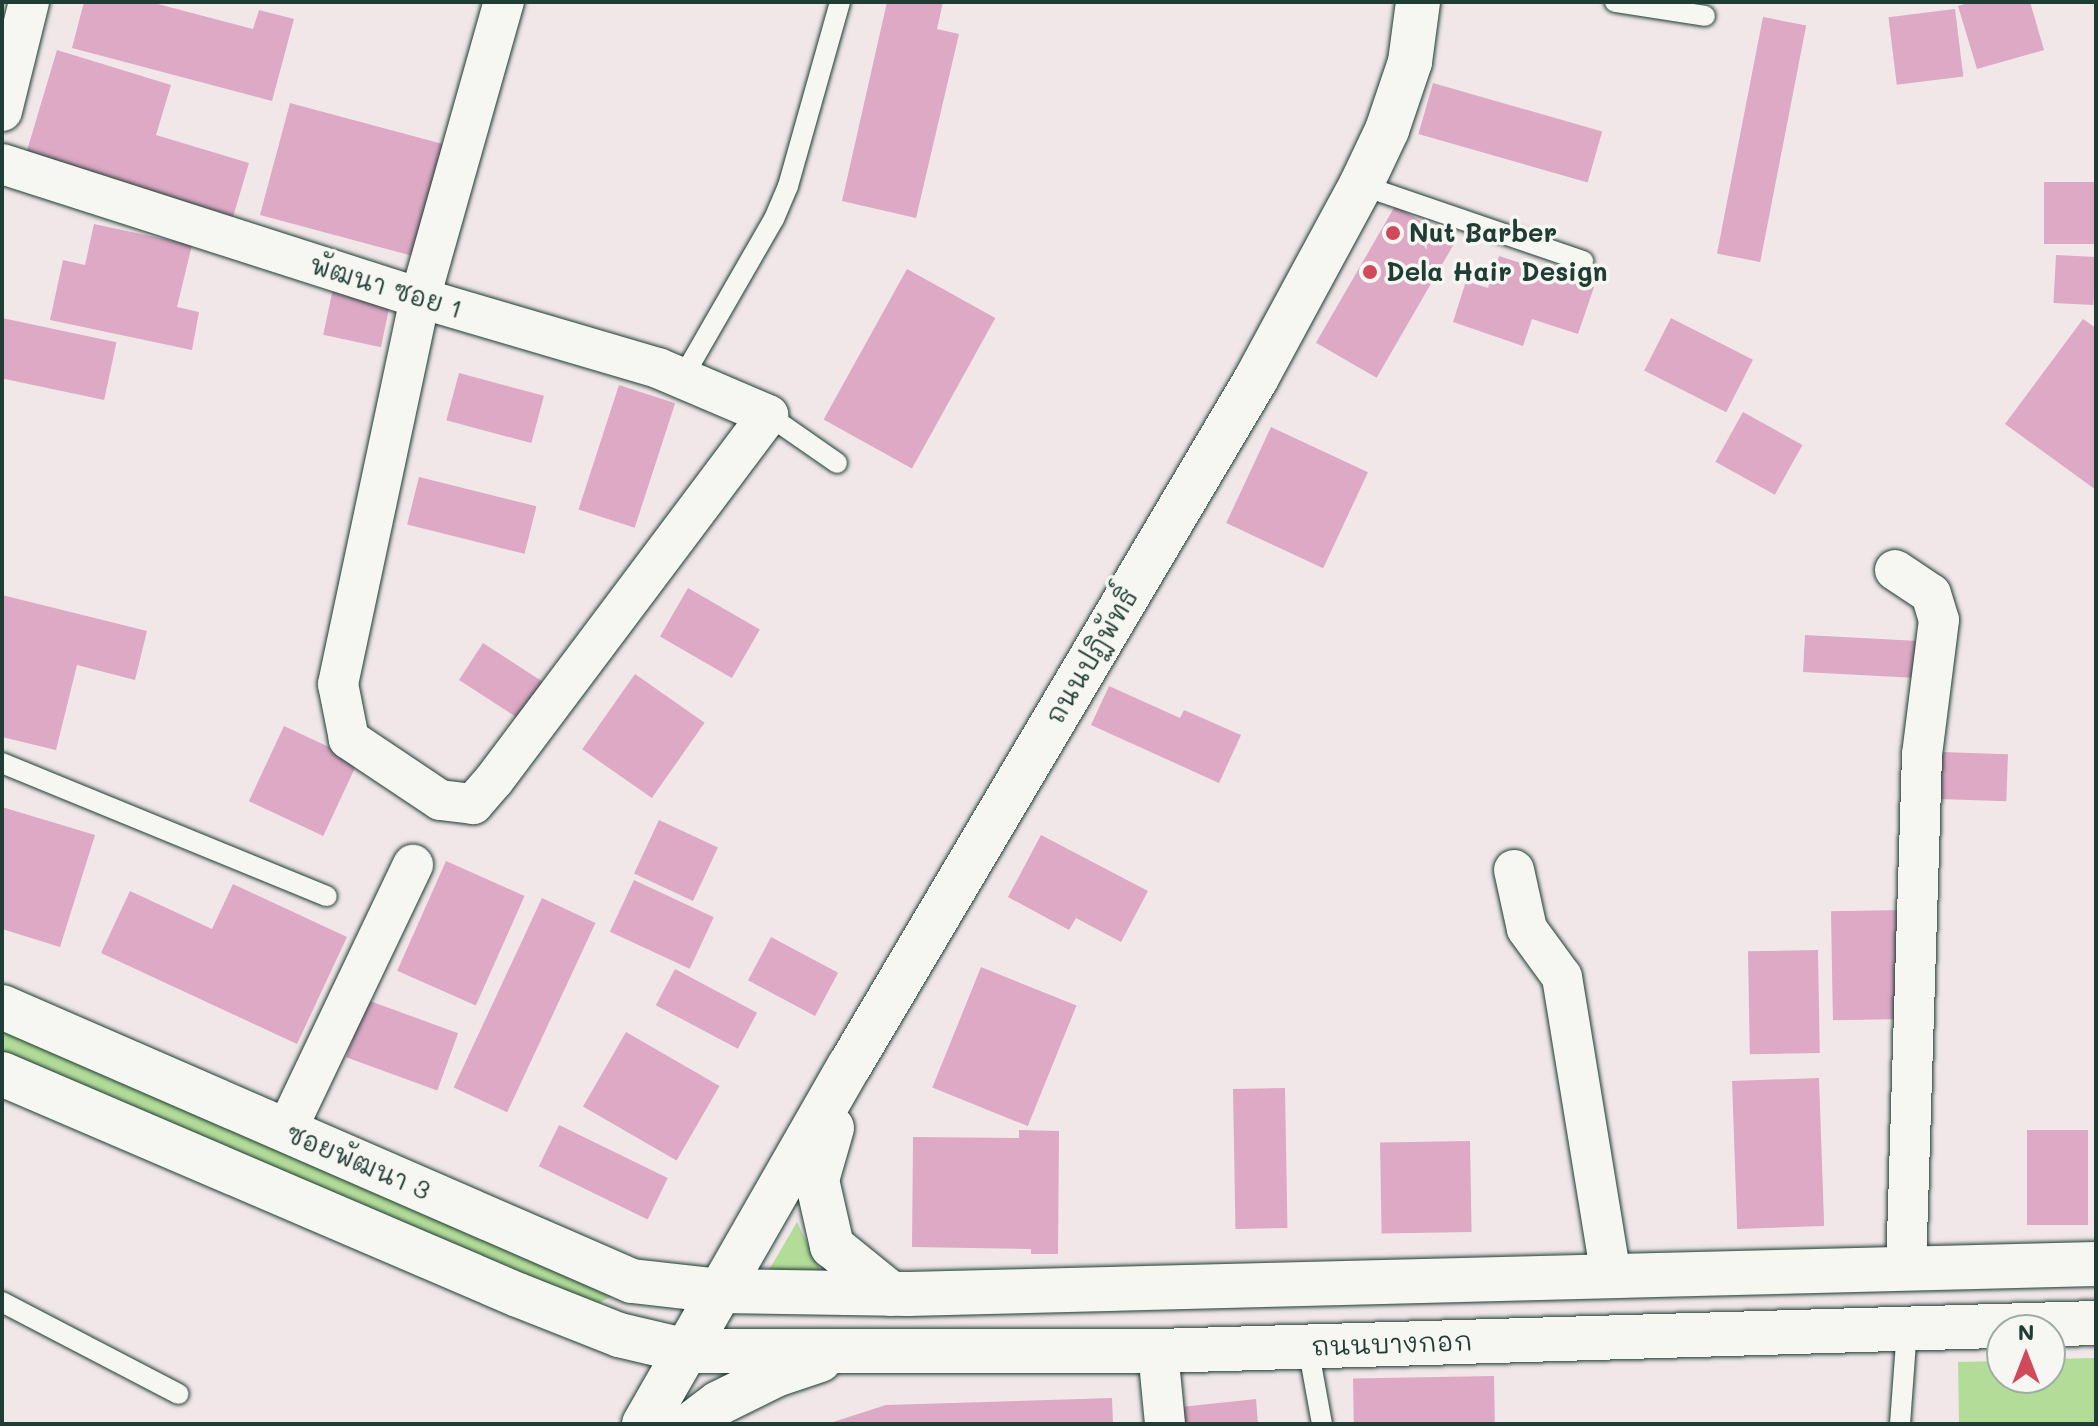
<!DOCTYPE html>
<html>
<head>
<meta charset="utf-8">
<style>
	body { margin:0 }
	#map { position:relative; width:2098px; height:1426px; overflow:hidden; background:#f1e7e9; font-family:Mali,"Playpen Sans Thai",sans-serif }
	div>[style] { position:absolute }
	.green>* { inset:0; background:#b3dc99 }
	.building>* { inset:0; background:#dda9c5; transform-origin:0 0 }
	.roads { filter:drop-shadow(0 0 2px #1f3d34) drop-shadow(0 0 2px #1f3d34) }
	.lane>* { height:20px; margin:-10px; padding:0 10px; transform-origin:10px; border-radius:10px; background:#f6f6f2 }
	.street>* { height:40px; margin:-20px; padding:0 20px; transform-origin:20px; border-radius:20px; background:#f6f6f2 }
	.secondary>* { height:44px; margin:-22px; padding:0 22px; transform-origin:22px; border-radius:22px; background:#f6f6f2 }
	.dots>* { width:22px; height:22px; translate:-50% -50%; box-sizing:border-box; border:4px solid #f6f6f2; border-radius:50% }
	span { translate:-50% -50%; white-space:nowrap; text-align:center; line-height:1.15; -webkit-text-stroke:7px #f6f6f2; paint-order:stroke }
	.poi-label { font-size:26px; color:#1f3d34; font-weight:700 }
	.left { translate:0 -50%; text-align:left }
	.street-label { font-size:26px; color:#1f3d34 }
	.frame { position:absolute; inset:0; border:4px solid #1f3d34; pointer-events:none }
	.north { position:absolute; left:1986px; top:1314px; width:80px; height:80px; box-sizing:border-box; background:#f6f6f2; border:2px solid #a0aca6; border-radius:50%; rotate:0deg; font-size:22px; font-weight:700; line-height:32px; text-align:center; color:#1f3d34 }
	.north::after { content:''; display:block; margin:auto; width:28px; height:36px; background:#d1495b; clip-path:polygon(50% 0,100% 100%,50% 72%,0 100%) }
</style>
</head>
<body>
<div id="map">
	<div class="green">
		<i style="clip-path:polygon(2px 1029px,600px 1281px,611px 1297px,594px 1305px,2px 1055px)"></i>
		<i style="clip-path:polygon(797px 1222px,820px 1270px,769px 1270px)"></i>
		<i style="clip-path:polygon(2096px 1358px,2096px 1424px,1959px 1424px,1958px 1362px,2002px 1361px,2002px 1378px,2050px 1378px,2050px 1359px)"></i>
	</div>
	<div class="building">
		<i style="clip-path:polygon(84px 2px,150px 2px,253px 29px,259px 10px,294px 19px,272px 101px,72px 48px)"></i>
		<i style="clip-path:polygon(887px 2px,943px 2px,937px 29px,959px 34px,916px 218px,842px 201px)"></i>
		<i style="clip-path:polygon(1972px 2px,2030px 2px,2044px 50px,1977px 69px,1958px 6px)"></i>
		<i style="left:1955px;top:9px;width:68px;height:67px;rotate:83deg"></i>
		<i style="left:1763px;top:17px;width:44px;height:241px;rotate:11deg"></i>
		<i style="clip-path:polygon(57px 50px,171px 85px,156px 135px,249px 163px,233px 217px,26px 154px)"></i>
		<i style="left:1433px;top:83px;width:176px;height:53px;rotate:16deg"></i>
		<i style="left:290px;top:103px;width:161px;height:116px;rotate:15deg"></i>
		<i style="left:2096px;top:182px;width:62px;height:52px;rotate:90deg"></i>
		<i style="left:1395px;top:206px;width:70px;height:158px;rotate:30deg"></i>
		<i style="clip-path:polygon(94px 224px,192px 245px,177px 307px,199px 312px,192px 350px,50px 320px,63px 260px,85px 265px)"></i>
		<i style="left:2056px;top:255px;width:40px;height:48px;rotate:3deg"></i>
		<i style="clip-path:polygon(1499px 256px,1594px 287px,1578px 334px,1532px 319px,1523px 346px,1453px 322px,1466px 281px,1488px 288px)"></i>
		<i style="left:907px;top:269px;width:101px;height:172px;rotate:29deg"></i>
		<i style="left:334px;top:284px;width:59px;height:52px;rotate:12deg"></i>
		<i style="left:2px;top:318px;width:117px;height:59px;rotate:12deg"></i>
		<i style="left:1671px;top:318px;width:92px;height:59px;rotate:27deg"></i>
		<i style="clip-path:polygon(2083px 319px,2096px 328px,2096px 490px,2005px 424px)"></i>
		<i style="left:459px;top:373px;width:88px;height:49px;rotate:15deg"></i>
		<i style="left:619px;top:385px;width:59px;height:131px;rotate:18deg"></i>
		<i style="left:1743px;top:412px;width:68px;height:57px;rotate:29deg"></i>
		<i style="left:1271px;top:427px;width:107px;height:106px;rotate:25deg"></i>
		<i style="left:419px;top:477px;width:121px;height:49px;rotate:14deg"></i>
		<i style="left:688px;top:588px;width:83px;height:56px;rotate:30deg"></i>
		<i style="clip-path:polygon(2px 595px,147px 631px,135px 680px,77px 665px,56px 750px,2px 737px)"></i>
		<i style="left:1805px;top:635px;width:114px;height:37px;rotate:3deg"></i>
		<i style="left:483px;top:643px;width:79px;height:44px;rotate:33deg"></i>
		<i style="left:635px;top:674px;width:85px;height:92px;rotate:35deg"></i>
		<i style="clip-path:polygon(1109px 686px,1180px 718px,1184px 710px,1241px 735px,1219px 783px,1091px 725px)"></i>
		<i style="left:284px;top:726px;width:82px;height:83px;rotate:25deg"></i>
		<i style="left:1941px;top:752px;width:67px;height:47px;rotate:2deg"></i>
		<i style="clip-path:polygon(2px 807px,95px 835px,60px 947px,2px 929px)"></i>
		<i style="left:659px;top:820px;width:65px;height:59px;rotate:25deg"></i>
		<i style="clip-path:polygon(1041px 835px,1148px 891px,1121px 942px,1076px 918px,1069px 930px,1008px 897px)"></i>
		<i style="left:446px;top:861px;width:86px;height:120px;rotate:24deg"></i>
		<i style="left:634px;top:880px;width:88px;height:57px;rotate:25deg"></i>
		<i style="clip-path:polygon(233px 884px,347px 937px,297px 1044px,101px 953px,130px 891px,212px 929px)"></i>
		<i style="left:542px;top:898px;width:59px;height:209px;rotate:25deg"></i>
		<i style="left:1903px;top:910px;width:109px;height:72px;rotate:89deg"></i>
		<i style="left:771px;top:937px;width:76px;height:49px;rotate:28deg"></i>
		<i style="left:1818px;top:950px;width:103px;height:70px;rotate:89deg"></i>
		<i style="left:981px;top:967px;width:103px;height:130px;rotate:22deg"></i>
		<i style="left:675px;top:969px;width:93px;height:41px;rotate:28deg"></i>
		<i style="left:367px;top:1000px;width:97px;height:61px;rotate:20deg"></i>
		<i style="left:626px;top:1032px;width:108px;height:86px;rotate:30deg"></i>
		<i style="left:1819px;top:1078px;width:148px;height:87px;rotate:88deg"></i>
		<i style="left:1285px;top:1088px;width:140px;height:52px;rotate:89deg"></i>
		<i style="left:559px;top:1125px;width:121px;height:46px;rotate:26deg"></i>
		<i style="clip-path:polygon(1019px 1130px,1059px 1131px,1058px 1254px,1031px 1254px,1031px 1249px,912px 1247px,913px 1137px,1019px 1138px)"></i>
		<i style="left:2027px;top:1130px;width:61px;height:95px"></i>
		<i style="left:1470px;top:1141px;width:91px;height:90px;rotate:89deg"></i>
		<i style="left:1494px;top:1376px;width:48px;height:141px;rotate:89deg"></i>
		<i style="clip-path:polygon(1112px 1398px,1113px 1424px,830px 1423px,886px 1405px)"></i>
		<i style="clip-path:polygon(1256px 1399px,1258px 1424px,1183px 1424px,1181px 1407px)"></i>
	</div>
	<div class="roads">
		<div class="lane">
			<i style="left:1615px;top:2px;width:91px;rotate:8.8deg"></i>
			<i style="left:1361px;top:185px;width:235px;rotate:18.9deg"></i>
			<i style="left:683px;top:377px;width:182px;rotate:-60.1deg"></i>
			<i style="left:774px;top:219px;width:36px;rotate:-67deg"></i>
			<i style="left:788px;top:186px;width:191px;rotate:-74.2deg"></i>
			<i style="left:768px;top:415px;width:84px;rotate:34.8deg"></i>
			<i style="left:2px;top:763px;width:351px;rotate:22.3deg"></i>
			<i style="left:2px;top:1302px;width:199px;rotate:27.5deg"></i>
			<i style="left:1308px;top:1347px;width:78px;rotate:79.7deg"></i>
			<i style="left:1900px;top:1424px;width:95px;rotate:-85.8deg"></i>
		</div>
		<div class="street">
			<i style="left:2px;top:111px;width:112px;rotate:-76.1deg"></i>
			<i style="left:2px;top:164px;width:439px;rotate:17.8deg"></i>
			<i style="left:420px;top:298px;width:248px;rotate:16.4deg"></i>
			<i style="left:658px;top:368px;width:120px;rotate:23.1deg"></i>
			<i style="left:768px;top:415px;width:456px;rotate:126.9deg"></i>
			<i style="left:494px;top:780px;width:32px;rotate:131deg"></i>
			<i style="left:473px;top:804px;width:33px;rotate:-173deg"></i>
			<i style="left:440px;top:800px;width:110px;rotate:-146.2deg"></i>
			<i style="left:349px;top:739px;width:56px;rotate:-101.3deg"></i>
			<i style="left:338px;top:684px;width:395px;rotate:-78deg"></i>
			<i style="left:420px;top:298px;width:308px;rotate:-74.2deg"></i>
			<i style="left:1895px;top:570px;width:43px;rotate:33.7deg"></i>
			<i style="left:1931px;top:594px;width:27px;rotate:73deg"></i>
			<i style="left:1939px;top:620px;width:136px;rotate:97.2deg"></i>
			<i style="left:1922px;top:755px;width:514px;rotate:91.78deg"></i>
			<i style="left:1514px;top:870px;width:60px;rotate:77.6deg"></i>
			<i style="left:1527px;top:929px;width:59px;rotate:53.9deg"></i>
			<i style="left:1562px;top:977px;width:303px;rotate:80.7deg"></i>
			<i style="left:286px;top:1131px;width:295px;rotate:-64.5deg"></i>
			<i style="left:1158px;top:1351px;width:73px;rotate:84.5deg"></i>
		</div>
		<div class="secondary">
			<i style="left:2px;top:1007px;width:687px;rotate:23.51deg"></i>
			<i style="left:632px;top:1281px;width:90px;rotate:6.4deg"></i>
			<i style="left:721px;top:1291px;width:187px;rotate:0.9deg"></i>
			<i style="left:908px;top:1294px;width:1188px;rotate:-1.45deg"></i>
			<i style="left:2px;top:1074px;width:561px;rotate:23.19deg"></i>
			<i style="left:518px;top:1295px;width:109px;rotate:21.6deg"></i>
			<i style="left:619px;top:1335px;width:70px;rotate:13.2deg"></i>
			<i style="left:687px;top:1351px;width:471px"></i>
			<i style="left:1158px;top:1351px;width:938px;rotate:-1.71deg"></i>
			<i style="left:832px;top:1128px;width:54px;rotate:106.1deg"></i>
			<i style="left:817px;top:1180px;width:68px;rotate:77.2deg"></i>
			<i style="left:832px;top:1246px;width:76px;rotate:39.1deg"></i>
			<i style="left:644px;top:1424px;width:414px;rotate:-60.2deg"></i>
			<i style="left:850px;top:1065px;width:797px;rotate:-59.38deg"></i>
			<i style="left:1256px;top:379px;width:221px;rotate:-61.6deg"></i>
			<i style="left:1361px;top:185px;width:61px;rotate:-64.7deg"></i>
			<i style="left:1387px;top:130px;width:72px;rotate:-71.3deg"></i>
			<i style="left:1410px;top:62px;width:61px;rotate:-82.4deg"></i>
			<i style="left:691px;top:1424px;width:35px;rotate:-37deg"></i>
			<i style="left:719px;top:1403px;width:66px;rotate:-26.2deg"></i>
			<i style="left:778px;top:1374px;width:44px;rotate:-18.4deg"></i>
		</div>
	</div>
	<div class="dots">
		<i style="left:1393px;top:233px;background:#d1495b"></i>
		<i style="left:1370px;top:272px;background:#d1495b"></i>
	</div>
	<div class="poi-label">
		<span class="left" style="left:1409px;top:233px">Nut Barber</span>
		<span class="left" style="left:1386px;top:272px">Dela Hair Design</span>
	</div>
	<div class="street-label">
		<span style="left:386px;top:287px;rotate:17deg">พัฒนา ซอย 1</span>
		<span style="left:1092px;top:656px;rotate:-59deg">ถนนปฏิพัทธิ์</span>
		<span style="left:358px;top:1162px;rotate:23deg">ซอยพัฒนา 3</span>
		<span style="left:1392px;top:1344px;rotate:-2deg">ถนนบางกอก</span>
	</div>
	<div class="frame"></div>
	<div class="north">N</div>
</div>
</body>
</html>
